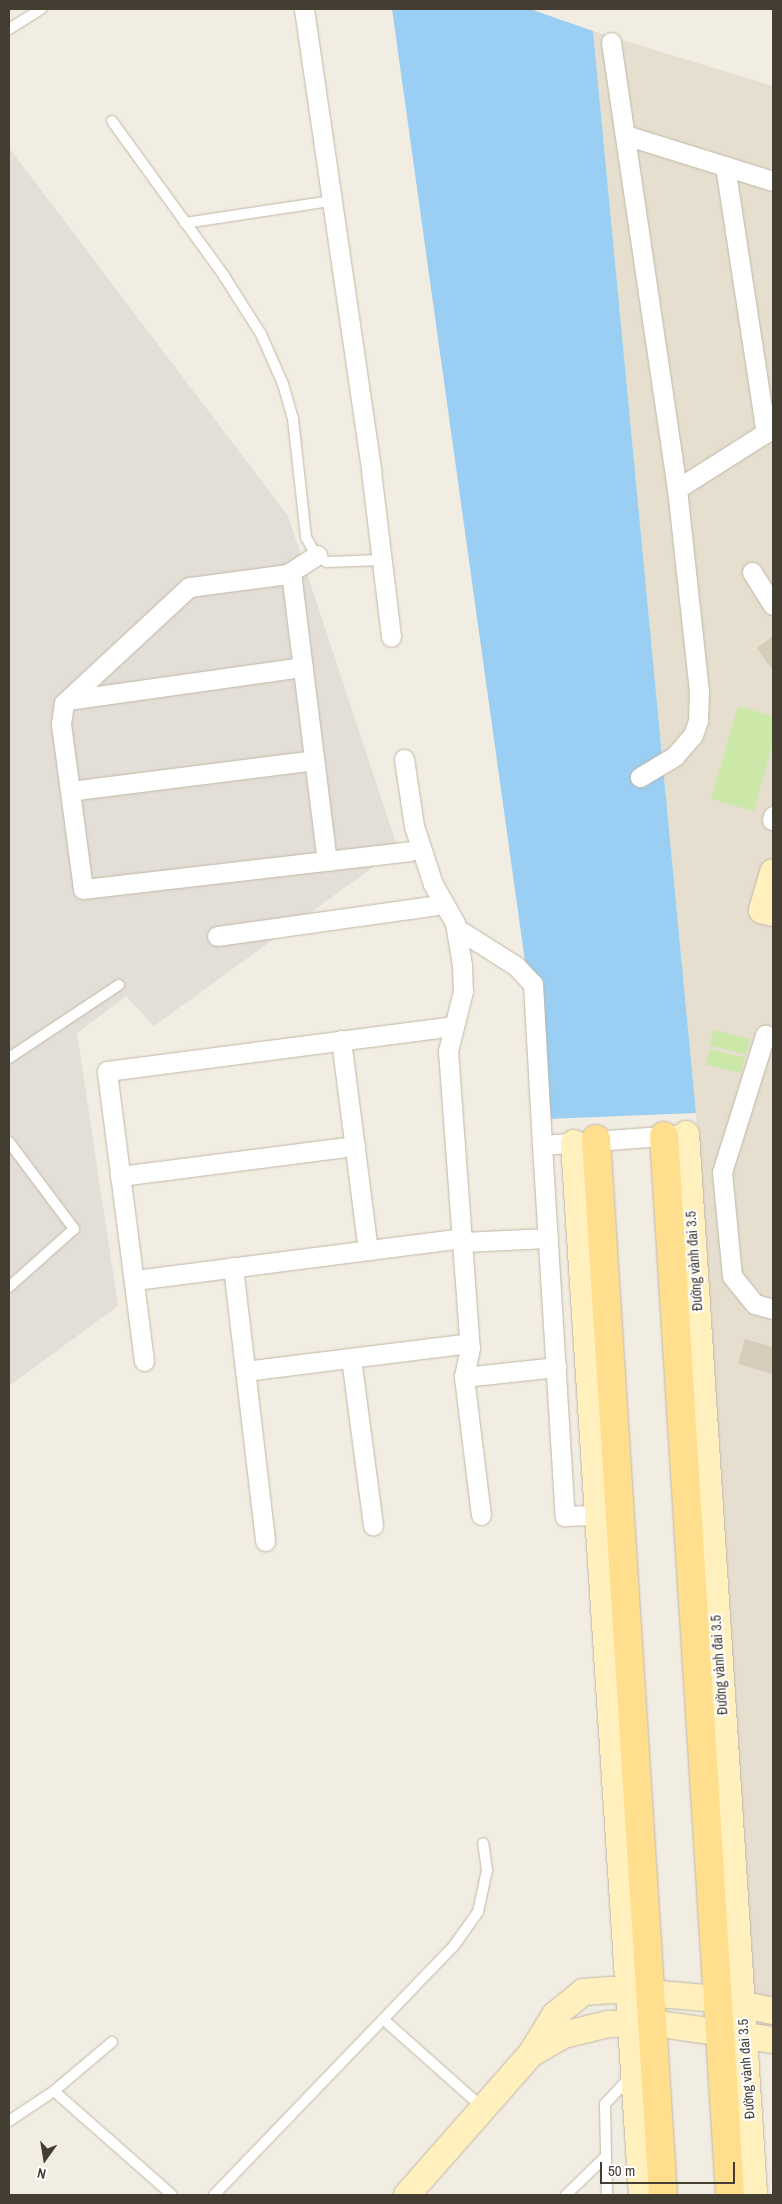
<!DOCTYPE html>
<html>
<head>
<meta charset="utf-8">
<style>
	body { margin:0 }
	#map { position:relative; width:782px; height:2204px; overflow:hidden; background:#f2ede2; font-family:"Archivo Narrow",sans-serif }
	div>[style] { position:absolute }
	.residential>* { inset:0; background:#e6dfcf }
	.industrial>* { inset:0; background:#e3ded7 }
	.green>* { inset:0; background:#cbe8a8; transform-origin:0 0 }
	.water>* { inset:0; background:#9acef2 }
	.building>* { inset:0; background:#d7cbba }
	.roads { filter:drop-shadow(0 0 1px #c0b8a7) drop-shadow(0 0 1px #c0b8a7) }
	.lane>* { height:10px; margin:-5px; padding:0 5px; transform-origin:5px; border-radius:5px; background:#fff }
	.street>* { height:19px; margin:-9.5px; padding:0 9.5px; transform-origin:9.5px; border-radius:9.5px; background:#fff }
	.secondary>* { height:26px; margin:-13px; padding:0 13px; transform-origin:13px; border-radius:13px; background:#fff0be }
	.primary>* { height:28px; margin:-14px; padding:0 14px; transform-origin:14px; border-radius:14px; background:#ffdf8d }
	span { translate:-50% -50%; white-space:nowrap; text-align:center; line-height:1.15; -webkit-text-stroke:4px #fff; paint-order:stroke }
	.street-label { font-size:14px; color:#433d32 }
	.frame { position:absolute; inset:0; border:10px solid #433d32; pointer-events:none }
	.north { position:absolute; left:20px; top:2134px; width:50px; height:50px; -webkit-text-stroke:4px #fff; paint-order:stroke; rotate:193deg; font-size:14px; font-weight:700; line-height:20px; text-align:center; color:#433d32 }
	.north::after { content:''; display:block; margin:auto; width:18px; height:22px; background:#433d32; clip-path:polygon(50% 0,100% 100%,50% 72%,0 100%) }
	.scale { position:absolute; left:600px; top:2162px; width:135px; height:22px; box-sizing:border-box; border:2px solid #433d32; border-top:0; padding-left:6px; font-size:15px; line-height:18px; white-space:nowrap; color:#433d32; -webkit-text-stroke:4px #fff; paint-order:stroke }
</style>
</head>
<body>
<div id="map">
	<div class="residential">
		<i style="clip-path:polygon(593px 31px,773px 86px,773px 2053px,756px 2048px,696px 1113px)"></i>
	</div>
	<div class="industrial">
		<i style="clip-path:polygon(9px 148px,288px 516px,398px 849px,154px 1026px,126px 996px,77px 1033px,118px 1306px,9px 1386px)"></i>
	</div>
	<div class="green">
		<i style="clip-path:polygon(738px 706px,773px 716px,773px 742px,754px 811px,711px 799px)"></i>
		<i style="left:714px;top:1030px;width:37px;height:16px;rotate:14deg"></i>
		<i style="left:710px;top:1049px;width:36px;height:16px;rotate:14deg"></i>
	</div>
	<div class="water">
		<i style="clip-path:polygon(392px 9px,530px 9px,593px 31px,696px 1113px,547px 1119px)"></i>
	</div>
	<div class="building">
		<i style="clip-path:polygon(773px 636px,773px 671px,757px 648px)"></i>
		<i style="clip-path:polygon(745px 1339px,773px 1347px,773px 1374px,738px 1364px)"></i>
	</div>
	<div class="roads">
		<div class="lane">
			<i style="left:9px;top:29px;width:38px;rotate:-32deg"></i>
			<i style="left:112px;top:121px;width:191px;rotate:54.1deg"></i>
			<i style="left:224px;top:276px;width:69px;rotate:57.5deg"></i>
			<i style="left:261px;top:334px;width:55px;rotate:66.3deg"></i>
			<i style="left:283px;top:384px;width:36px;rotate:74deg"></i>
			<i style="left:293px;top:419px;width:119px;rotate:83.7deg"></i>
			<i style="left:306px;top:537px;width:19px;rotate:62deg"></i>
			<i style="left:315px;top:554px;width:14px;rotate:34deg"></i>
			<i style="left:327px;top:562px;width:55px;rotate:-2.1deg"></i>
			<i style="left:185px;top:223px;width:148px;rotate:-8.6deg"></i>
			<i style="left:9px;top:1058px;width:132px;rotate:-33.6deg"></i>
			<i style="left:9px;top:1142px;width:109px;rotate:53.2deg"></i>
			<i style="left:74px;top:1229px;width:87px;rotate:138.3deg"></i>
			<i style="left:383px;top:2019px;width:132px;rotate:41.6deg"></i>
			<i style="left:54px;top:2091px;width:76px;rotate:-40.2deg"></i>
			<i style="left:9px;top:2121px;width:54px;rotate:-33.7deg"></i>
			<i style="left:54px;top:2091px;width:157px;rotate:41.4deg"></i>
			<i style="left:214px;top:2195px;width:344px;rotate:-46.1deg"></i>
			<i style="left:453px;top:1947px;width:43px;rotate:-54.5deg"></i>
			<i style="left:478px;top:1912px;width:43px;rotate:-77.9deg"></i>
			<i style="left:487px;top:1870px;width:27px;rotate:-98deg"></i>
			<i style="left:566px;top:2195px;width:53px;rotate:-44.2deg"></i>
			<i style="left:607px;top:2195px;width:91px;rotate:-91.3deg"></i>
			<i style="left:605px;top:2104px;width:37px;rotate:-47deg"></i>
		</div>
		<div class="street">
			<i style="left:304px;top:9px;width:467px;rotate:81.7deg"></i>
			<i style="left:371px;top:471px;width:167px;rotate:83.1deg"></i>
			<i style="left:611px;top:42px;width:452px;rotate:81.6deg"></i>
			<i style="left:677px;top:489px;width:203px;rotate:83.8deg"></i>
			<i style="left:699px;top:691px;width:30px;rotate:92deg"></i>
			<i style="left:698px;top:721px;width:15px;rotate:110deg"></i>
			<i style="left:693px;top:735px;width:28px;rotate:131deg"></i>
			<i style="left:675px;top:756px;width:41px;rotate:149deg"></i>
			<i style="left:625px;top:135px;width:155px;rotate:17.3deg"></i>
			<i style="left:725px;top:166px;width:270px;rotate:81.3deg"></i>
			<i style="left:677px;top:489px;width:114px;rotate:-32.4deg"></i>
			<i style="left:317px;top:555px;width:35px;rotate:147deg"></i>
			<i style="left:288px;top:574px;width:100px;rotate:172.5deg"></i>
			<i style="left:189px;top:587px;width:171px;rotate:137.1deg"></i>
			<i style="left:64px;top:703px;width:21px;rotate:98deg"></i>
			<i style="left:61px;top:724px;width:166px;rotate:82.4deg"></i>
			<i style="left:83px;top:889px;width:329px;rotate:-6.6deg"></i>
			<i style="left:752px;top:572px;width:39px;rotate:58deg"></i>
			<i style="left:291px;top:573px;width:290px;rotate:82.9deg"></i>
			<i style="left:68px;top:700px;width:237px;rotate:-8deg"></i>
			<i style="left:404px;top:759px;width:68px;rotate:81.5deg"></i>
			<i style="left:414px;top:826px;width:61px;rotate:71.9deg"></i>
			<i style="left:433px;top:884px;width:45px;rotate:60.6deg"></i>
			<i style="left:455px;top:923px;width:43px;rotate:80.5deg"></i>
			<i style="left:462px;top:965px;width:26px;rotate:88deg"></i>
			<i style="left:463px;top:991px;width:62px;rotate:104deg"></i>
			<i style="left:448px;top:1051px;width:298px;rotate:85.8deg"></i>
			<i style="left:470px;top:1348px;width:30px;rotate:102deg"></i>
			<i style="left:464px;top:1377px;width:139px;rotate:83deg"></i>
			<i style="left:70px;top:791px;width:246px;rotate:-7.2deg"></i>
			<i style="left:772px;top:820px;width:4px;rotate:-76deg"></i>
			<i style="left:456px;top:928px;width:71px;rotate:32.3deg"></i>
			<i style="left:516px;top:966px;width:25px;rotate:47deg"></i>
			<i style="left:533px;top:984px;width:161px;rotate:86.8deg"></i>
			<i style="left:542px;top:1145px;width:133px;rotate:-4.3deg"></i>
			<i style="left:217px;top:936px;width:229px;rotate:-8deg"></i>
			<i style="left:773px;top:1037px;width:8px;rotate:-166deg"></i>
			<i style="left:765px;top:1035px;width:144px;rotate:107.4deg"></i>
			<i style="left:722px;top:1172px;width:104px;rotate:84.5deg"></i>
			<i style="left:732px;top:1276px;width:36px;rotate:51deg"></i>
			<i style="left:755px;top:1304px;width:19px;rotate:16deg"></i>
			<i style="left:341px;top:1040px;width:212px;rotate:82.7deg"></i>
			<i style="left:542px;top:1145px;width:372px;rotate:86.5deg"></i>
			<i style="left:565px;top:1516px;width:33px;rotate:-2deg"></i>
			<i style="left:120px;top:1176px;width:237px;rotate:-7.3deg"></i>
			<i style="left:462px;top:1242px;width:86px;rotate:-2.7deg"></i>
			<i style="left:233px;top:1267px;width:276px;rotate:83.3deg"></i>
			<i style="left:135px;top:1280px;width:330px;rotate:-7.3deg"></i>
			<i style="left:351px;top:1358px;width:169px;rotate:82.5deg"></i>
			<i style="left:144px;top:1361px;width:292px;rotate:-97.3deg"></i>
			<i style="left:107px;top:1071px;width:349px;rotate:-7.4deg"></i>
			<i style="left:245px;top:1371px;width:226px;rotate:-7.1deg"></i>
			<i style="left:464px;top:1377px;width:93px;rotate:-6.2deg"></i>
		</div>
		<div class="secondary">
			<i style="left:773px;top:872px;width:40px;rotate:106deg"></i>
			<i style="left:762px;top:910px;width:11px;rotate:15deg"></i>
			<i style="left:686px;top:1134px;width:1063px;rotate:86.33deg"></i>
			<i style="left:574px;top:1143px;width:1054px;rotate:86.3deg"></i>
			<i style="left:534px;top:2052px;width:34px;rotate:-30deg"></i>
			<i style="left:563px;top:2035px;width:46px;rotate:-13.7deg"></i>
			<i style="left:608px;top:2024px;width:44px;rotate:-1.3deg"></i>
			<i style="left:652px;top:2023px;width:122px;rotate:8deg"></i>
			<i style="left:407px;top:2195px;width:188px;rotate:-48.7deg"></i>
			<i style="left:531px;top:2054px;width:46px;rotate:-58.4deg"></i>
			<i style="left:555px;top:2015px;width:36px;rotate:-39deg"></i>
			<i style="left:583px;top:1992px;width:28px;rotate:-4deg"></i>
			<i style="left:611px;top:1990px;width:107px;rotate:4.8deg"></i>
			<i style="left:718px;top:1999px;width:56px;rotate:12.3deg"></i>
		</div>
		<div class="primary">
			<i style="left:664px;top:1136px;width:1061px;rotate:86.43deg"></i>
			<i style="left:596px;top:1139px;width:1058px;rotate:86.37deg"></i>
		</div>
	</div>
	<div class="street-label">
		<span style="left:694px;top:1261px;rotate:-94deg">Đường vành đai 3.5</span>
		<span style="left:719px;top:1665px;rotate:-94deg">Đường vành đai 3.5</span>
		<span style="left:746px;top:2069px;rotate:-94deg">Đường vành đai 3.5</span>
	</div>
	<div class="frame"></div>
	<div class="north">N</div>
	<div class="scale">50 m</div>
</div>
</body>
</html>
